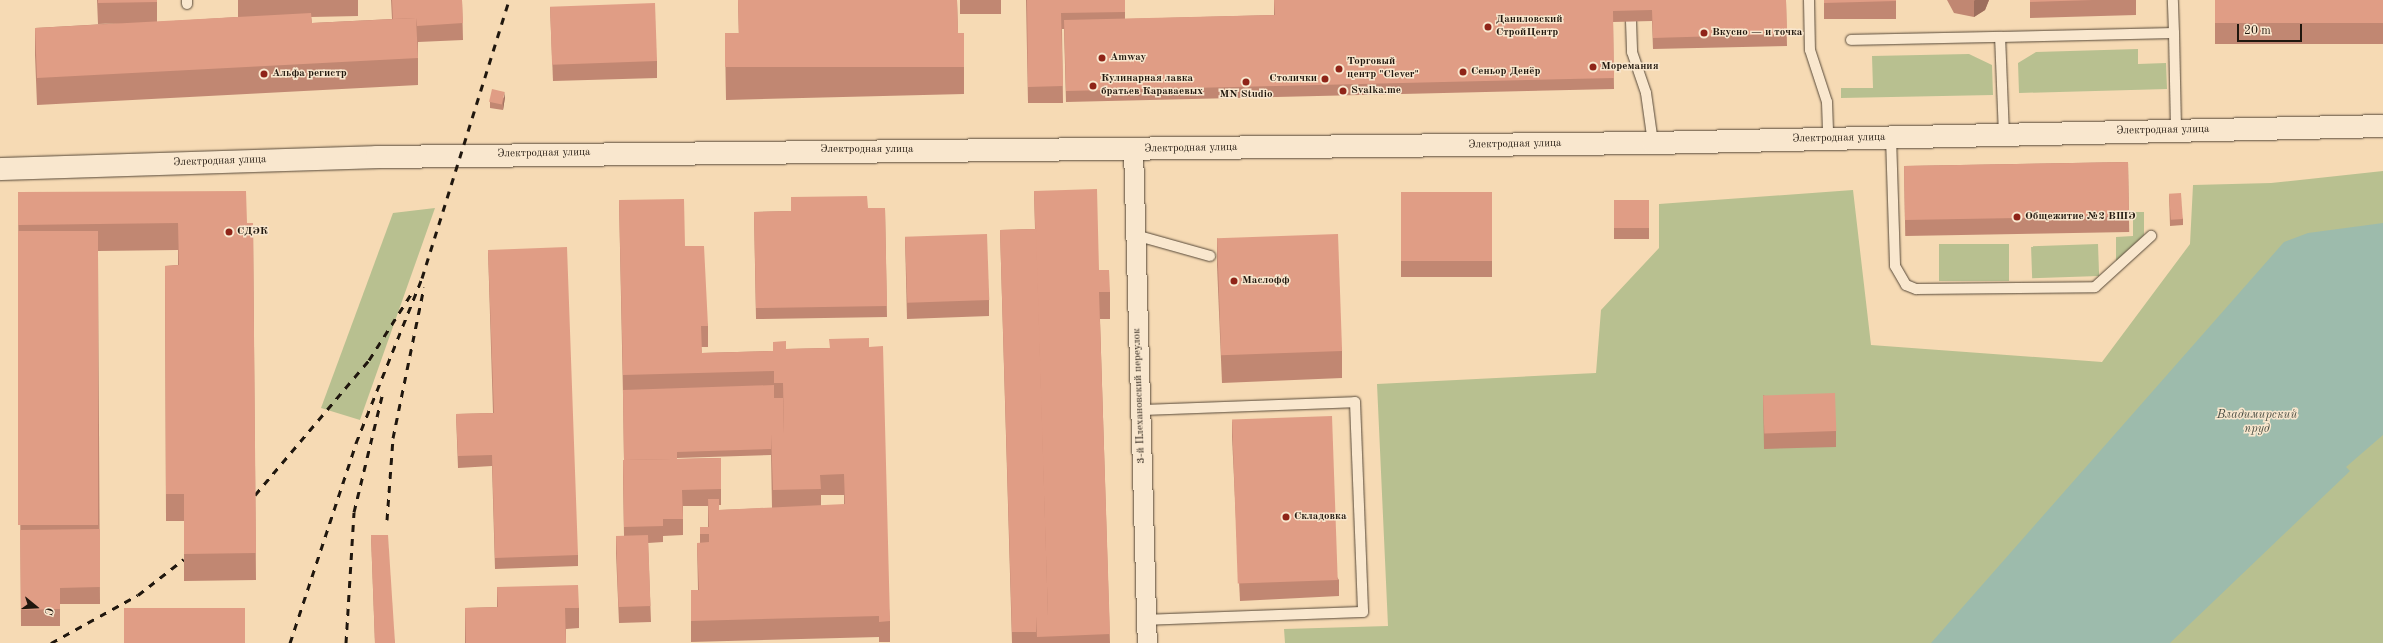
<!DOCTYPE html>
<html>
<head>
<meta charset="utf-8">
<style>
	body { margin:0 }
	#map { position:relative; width:2383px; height:643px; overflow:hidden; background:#f6dab4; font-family:"Old Standard TT",serif }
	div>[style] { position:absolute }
	.green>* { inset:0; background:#b8c090; transform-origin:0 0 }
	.water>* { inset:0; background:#9dbbac }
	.roads { filter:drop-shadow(0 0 1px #564838) drop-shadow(0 0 1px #564838) }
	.service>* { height:10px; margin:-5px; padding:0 5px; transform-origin:5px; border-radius:5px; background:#f9e7ce }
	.minor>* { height:19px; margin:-9.5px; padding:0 9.5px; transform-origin:9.5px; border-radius:9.5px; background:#f9e7ce }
	.tertiary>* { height:22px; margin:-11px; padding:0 11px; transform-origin:11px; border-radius:11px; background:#f9e7ce }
	.rail>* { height:3px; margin-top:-1.5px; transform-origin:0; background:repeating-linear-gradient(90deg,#20170e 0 7px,transparent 0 14px) }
	.wall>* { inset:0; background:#c18772; transform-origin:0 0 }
	.shaded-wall>* { inset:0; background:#9d6e5d }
	.building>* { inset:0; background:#e09d85; transform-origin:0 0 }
	.dots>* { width:11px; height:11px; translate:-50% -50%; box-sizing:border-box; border:2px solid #f9e7ce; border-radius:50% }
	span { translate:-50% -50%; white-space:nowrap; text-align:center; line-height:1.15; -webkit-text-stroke:3px #f9e7ce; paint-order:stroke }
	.poi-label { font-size:11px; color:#20170e; font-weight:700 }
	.left { translate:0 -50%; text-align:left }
	.right { translate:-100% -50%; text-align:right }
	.street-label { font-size:11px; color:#20170e }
	.water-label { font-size:12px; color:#4c5045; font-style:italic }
	.north { position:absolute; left:16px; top:587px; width:40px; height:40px; -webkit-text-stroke:3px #f9e7ce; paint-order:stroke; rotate:108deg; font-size:11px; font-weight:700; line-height:16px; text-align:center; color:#20170e }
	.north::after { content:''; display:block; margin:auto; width:14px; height:18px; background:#20170e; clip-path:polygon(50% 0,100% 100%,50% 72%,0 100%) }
	.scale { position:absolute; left:2237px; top:24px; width:65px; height:18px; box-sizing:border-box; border:2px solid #20170e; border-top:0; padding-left:5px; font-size:12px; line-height:14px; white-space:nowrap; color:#20170e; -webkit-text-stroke:3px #f9e7ce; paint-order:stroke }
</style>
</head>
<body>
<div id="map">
	<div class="green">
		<i style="clip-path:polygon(2138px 49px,2138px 64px,2166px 63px,2167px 89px,2019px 93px,2018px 63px,2036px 52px)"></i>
		<i style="clip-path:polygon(1969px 54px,1992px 65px,1993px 95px,1841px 98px,1841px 88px,1873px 88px,1872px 56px)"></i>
		<i style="clip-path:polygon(2383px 171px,2383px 643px,1285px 643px,1284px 629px,1388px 626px,1377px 384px,1596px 373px,1601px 310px,1659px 248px,1659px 204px,1853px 190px,1871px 345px,2102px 362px,2190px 244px,2193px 185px,2271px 183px)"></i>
		<i style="clip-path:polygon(435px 208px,360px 420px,321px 408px,393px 213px)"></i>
		<i style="clip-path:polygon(2133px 212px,2144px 212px,2144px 235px,2116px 261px,2116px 237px,2133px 236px)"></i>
		<i style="left:2009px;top:244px;width:37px;height:70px;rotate:90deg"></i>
		<i style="left:2098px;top:244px;width:32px;height:67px;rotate:88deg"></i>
	</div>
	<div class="water">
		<i style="clip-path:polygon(2383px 223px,2383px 435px,2346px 467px,2350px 471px,2170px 643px,1931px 643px,2284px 242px,2308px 233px)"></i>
	</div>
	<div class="roads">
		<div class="service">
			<i style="left:187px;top:0;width:4px;rotate:90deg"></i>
			<i style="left:1809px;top:0;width:50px;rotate:88.9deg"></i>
			<i style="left:1810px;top:50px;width:55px;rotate:71.9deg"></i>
			<i style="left:1827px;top:102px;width:37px;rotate:88deg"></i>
			<i style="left:1631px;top:21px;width:31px;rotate:88deg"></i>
			<i style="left:1632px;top:52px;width:43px;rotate:71.1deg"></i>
			<i style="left:1646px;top:93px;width:50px;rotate:82deg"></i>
			<i style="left:2174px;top:33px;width:98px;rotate:88.8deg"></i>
			<i style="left:1851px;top:40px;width:149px;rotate:-1.2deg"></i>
			<i style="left:2004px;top:135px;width:98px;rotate:-92.3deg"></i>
			<i style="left:2000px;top:37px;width:174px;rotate:-1.3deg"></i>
			<i style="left:2174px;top:33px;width:33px;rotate:-92deg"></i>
			<i style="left:1891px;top:137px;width:129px;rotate:88.2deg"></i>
			<i style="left:1895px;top:266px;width:22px;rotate:60deg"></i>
			<i style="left:1906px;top:285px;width:11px;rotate:22deg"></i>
			<i style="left:1916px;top:289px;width:179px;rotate:-0.6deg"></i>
			<i style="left:2095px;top:287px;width:76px;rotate:-42.3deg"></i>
			<i style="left:1135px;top:235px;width:78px;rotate:15.6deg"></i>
			<i style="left:1141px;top:410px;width:214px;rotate:-2.1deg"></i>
			<i style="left:1355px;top:402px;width:210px;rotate:87.8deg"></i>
			<i style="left:1363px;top:612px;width:216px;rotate:177.9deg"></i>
		</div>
		<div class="minor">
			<i style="left:1133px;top:149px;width:494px;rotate:88.4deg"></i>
		</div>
		<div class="tertiary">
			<i style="left:0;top:169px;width:377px;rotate:-1.8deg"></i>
			<i style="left:377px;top:157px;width:1276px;rotate:-0.63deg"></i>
			<i style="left:1653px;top:143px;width:730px;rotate:-1.33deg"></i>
		</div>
	</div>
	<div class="rail">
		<i style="left:255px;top:495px;width:177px;rotate:-49.8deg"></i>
		<i style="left:369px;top:360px;width:82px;rotate:-57.5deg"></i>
		<i style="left:387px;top:520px;width:82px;rotate:-85.8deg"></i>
		<i style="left:393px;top:438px;width:154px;rotate:-78.4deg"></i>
		<i style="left:51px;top:643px;width:99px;rotate:-28.9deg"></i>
		<i style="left:138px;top:595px;width:58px;rotate:-38deg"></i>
		<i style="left:290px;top:643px;width:211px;rotate:-71.7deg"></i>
		<i style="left:356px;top:443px;width:178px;rotate:-68.2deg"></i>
		<i style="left:422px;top:278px;width:291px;rotate:-72.6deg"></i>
		<i style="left:346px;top:643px;width:131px;rotate:-86.5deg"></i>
		<i style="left:354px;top:512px;width:123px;rotate:-76.4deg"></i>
	</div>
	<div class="wall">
		<i style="clip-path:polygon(97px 0,157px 0,157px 22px,238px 17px,238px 0,358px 0,358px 16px,311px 17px,312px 23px,392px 19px,391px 0,462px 0,463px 40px,418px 42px,418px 85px,37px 105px,35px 55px,35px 28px,123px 23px,98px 24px)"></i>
		<i style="clip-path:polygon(738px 0,957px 0,958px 33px,964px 67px,964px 94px,726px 100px,725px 39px,739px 39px)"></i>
		<i style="left:960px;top:0;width:41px;height:14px"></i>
		<i style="clip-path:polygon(1026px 0,1125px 0,1125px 19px,1274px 15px,1274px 0,1786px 0,1787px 46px,1653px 49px,1652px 21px,1613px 22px,1614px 89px,1066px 102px,1064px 29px,1062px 29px,1063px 103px,1028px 103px)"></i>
		<i style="left:1824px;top:0;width:72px;height:19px"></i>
		<i style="clip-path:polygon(1947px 0,1989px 0,1985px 10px,1974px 17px,1954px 13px)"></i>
		<i style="clip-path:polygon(2030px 0,2136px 0,2136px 15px,2030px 18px)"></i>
		<i style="left:2215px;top:0;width:168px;height:44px"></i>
		<i style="clip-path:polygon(550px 7px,657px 61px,657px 78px,553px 81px)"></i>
		<i style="clip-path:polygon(505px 97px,503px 110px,490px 108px,490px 102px)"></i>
		<i style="left:2128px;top:162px;width:70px;height:224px;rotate:89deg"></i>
		<i style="clip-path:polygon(1034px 191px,1099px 270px,1110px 292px,1110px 319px,1100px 319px,1110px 643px,1012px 643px,1000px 230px,1035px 229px)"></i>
		<i style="clip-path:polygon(18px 192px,247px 223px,253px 223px,256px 580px,184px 581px,184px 521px,166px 521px,165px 266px,178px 265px,178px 250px,98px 251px,100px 604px,60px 604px,60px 626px,21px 626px)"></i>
		<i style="left:1492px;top:192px;width:85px;height:91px;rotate:90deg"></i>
		<i style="clip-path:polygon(2169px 194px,2183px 219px,2183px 225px,2170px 226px)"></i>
		<i style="clip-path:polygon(evenodd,619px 200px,685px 246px,708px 326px,708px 347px,701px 347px,702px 353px,773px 351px,786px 349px,869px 347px,890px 621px,890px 642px,879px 642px,879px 637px,691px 642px,691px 590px,698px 590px,697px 543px,700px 543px,700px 527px,708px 527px,708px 506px,683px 506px,683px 535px,663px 536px,663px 542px,648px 543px,651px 622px,619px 623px,616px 553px,616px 536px,624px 536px,623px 476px,623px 460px,624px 460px,623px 395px,619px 200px,771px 455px,772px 508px,719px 510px,719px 505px,721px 505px,721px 458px,677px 459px,677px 458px,771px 455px,619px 200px,821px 495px,844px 495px,844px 505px,821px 506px,821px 495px)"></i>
		<i style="left:1614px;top:200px;width:35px;height:39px"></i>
		<i style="clip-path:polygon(868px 208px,885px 208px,887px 317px,756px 319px,754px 212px,791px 211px)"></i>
		<i style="clip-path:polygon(905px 237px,989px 300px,989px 316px,907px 319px)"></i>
		<i style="clip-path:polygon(1217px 238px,1342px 351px,1342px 378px,1222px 383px,1217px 265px)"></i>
		<i style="clip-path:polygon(488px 250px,578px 555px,578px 566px,495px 569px,492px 466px,458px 468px,456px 414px,493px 413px)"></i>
		<i style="clip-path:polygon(1763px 395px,1836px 431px,1836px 447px,1764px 449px)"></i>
		<i style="clip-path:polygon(1232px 421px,1339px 580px,1339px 596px,1240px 601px,1232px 437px)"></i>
		<i style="clip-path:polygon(371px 535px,395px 643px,375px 643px)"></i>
		<i style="clip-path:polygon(497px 587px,579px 608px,579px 628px,566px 629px,566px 643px,465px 643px,465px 608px,497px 607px)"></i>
	</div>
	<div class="shaded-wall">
		<i style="clip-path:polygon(1975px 0,1989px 0,1985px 10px,1974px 17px,1974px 1px)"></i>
		<i style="clip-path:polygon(505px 92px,505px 97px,503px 110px,503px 104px)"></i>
	</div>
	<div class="building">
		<i style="clip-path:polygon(98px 0,157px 0,157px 2px,98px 3px)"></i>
		<i style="clip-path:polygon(392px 0,462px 0,463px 23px,417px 26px,416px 18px,393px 19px)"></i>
		<i style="clip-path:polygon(738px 0,957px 0,958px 33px,739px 39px)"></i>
		<i style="clip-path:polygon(1027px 0,1125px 0,1125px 12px,1061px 13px,1063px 86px,1028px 87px)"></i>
		<i style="clip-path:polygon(1274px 0,1786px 0,1787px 34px,1653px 38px,1652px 10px,1613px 11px,1614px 78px,1066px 91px,1064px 20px,1275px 15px)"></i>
		<i style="clip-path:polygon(1824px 0,1896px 0,1896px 1px,1824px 3px)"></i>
		<i style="clip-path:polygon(2030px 0,2093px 0,2030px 2px)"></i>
		<i style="left:2215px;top:0;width:168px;height:23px"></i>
		<i style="left:655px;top:3px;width:58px;height:105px;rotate:88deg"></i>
		<i style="clip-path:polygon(311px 13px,312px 23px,416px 18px,418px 58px,37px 78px,35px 28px)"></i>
		<i style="left:964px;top:33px;width:34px;height:239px;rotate:90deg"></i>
		<i style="left:492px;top:89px;width:13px;height:13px;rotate:13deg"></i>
		<i style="left:2128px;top:162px;width:54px;height:224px;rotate:89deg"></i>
		<i style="clip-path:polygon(1097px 189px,1099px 270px,1109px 270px,1110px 292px,1099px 292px,1110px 634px,1037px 637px,1036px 616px,1048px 616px,1034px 191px)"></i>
		<i style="clip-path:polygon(246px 191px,247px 223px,253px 223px,256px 553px,184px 554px,184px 494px,166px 494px,165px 266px,179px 265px,178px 223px,18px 225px,18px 192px)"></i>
		<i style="left:1492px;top:192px;width:69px;height:91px;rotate:90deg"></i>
		<i style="left:2181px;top:193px;width:26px;height:12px;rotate:86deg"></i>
		<i style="clip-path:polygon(867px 196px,868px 208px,885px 208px,887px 306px,756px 308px,754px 212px,791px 211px,791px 197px)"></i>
		<i style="clip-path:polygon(684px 199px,685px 246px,704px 246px,708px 326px,701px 326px,702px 353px,773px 351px,773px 342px,786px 341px,786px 349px,830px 348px,829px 339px,869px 338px,869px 347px,883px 346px,890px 621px,879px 622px,879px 616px,691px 621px,691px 590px,699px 590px,697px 543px,709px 542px,709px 534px,700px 534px,700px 527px,709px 527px,708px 499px,719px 499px,719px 510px,845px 504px,844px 474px,820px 475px,821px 489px,773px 490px,771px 434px,784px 434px,783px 383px,774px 383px,774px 371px,623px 375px,619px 200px)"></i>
		<i style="left:1614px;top:200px;width:35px;height:28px"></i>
		<i style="clip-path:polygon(1036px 229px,1048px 616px,1036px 616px,1036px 632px,1012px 632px,1000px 230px)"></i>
		<i style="left:18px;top:231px;width:80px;height:294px"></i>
		<i style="left:987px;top:234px;width:66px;height:82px;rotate:88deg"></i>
		<i style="left:1338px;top:234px;width:117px;height:121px;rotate:88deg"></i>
		<i style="clip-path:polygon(567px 247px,578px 555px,495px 558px,492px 455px,458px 456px,456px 414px,494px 413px,488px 250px)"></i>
		<i style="clip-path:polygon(774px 385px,774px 398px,783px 398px,784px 434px,771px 434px,771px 449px,677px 452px,677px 459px,624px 460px,623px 390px)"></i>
		<i style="left:1835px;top:393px;width:38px;height:72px;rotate:88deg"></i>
		<i style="left:1332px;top:416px;width:164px;height:100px;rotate:88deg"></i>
		<i style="clip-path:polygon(721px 458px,721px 489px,682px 490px,683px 519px,663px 519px,663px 526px,624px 527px,623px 460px)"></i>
		<i style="clip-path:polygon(100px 529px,100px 587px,60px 588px,60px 609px,21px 610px,20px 530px)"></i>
		<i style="clip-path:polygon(371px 535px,388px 535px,395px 643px,375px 643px)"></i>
		<i style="left:648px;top:535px;width:71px;height:32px;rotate:88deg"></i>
		<i style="clip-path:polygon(578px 585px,579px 608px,565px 608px,566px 643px,466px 643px,465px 608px,498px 607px,497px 587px)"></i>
		<i style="left:245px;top:608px;width:35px;height:121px;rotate:90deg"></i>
	</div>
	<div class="dots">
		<i style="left:1488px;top:27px;background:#8f2418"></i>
		<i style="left:1704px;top:33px;background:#8f2418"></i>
		<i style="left:1102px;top:58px;background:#8f2418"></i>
		<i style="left:1593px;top:67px;background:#8f2418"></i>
		<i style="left:1339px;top:69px;background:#8f2418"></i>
		<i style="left:1463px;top:72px;background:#8f2418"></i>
		<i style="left:264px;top:74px;background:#8f2418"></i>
		<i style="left:1325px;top:79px;background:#8f2418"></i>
		<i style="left:1246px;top:82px;background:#8f2418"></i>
		<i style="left:1093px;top:86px;background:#8f2418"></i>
		<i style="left:1343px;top:91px;background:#8f2418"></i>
		<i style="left:2017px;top:217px;background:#8f2418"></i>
		<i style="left:229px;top:232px;background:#8f2418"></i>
		<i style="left:1234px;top:281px;background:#8f2418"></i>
		<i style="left:1286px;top:517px;background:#8f2418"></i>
	</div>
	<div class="poi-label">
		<span class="left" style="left:1496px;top:27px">Даниловский<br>СтройЦентр</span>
		<span class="left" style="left:1712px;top:33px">Вкусно — и точка</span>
		<span class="left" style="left:1110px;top:58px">Amway</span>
		<span class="left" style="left:1347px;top:69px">Торговый<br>центр "Clever"</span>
		<span class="left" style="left:1601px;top:67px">Моремания</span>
		<span class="left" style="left:1471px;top:72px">Сеньор Денёр</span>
		<span class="left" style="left:272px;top:74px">Альфа регистр</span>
		<span class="right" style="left:1317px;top:79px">Столички</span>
		<span class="left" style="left:1101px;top:86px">Кулинарная лавка<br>братьев Караваевых</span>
		<span class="left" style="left:1351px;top:91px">Svalka.me</span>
		<span style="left:1246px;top:95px">MN Studio</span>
		<span class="left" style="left:2025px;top:217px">Общежитие №2 ВШЭ</span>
		<span class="left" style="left:237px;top:232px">СДЭК</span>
		<span class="left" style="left:1242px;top:281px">Маслофф</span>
		<span class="left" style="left:1294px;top:517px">Складовка</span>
	</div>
	<div class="street-label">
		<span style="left:2163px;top:131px;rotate:-1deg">Электродная улица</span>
		<span style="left:1839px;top:139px;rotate:-1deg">Электродная улица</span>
		<span style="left:1515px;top:145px;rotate:-1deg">Электродная улица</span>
		<span style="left:1191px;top:149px;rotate:-1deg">Электродная улица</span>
		<span style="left:867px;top:150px">Электродная улица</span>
		<span style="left:544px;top:154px;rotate:-1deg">Электродная улица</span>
		<span style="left:220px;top:162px;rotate:-2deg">Электродная улица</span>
		<span style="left:1140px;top:396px;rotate:-92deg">3-й Плехановский переулок</span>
	</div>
	<div class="water-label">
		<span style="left:2257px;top:423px">Владимирский<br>пруд</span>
	</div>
	<div class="north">С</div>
	<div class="scale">20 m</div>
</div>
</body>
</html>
